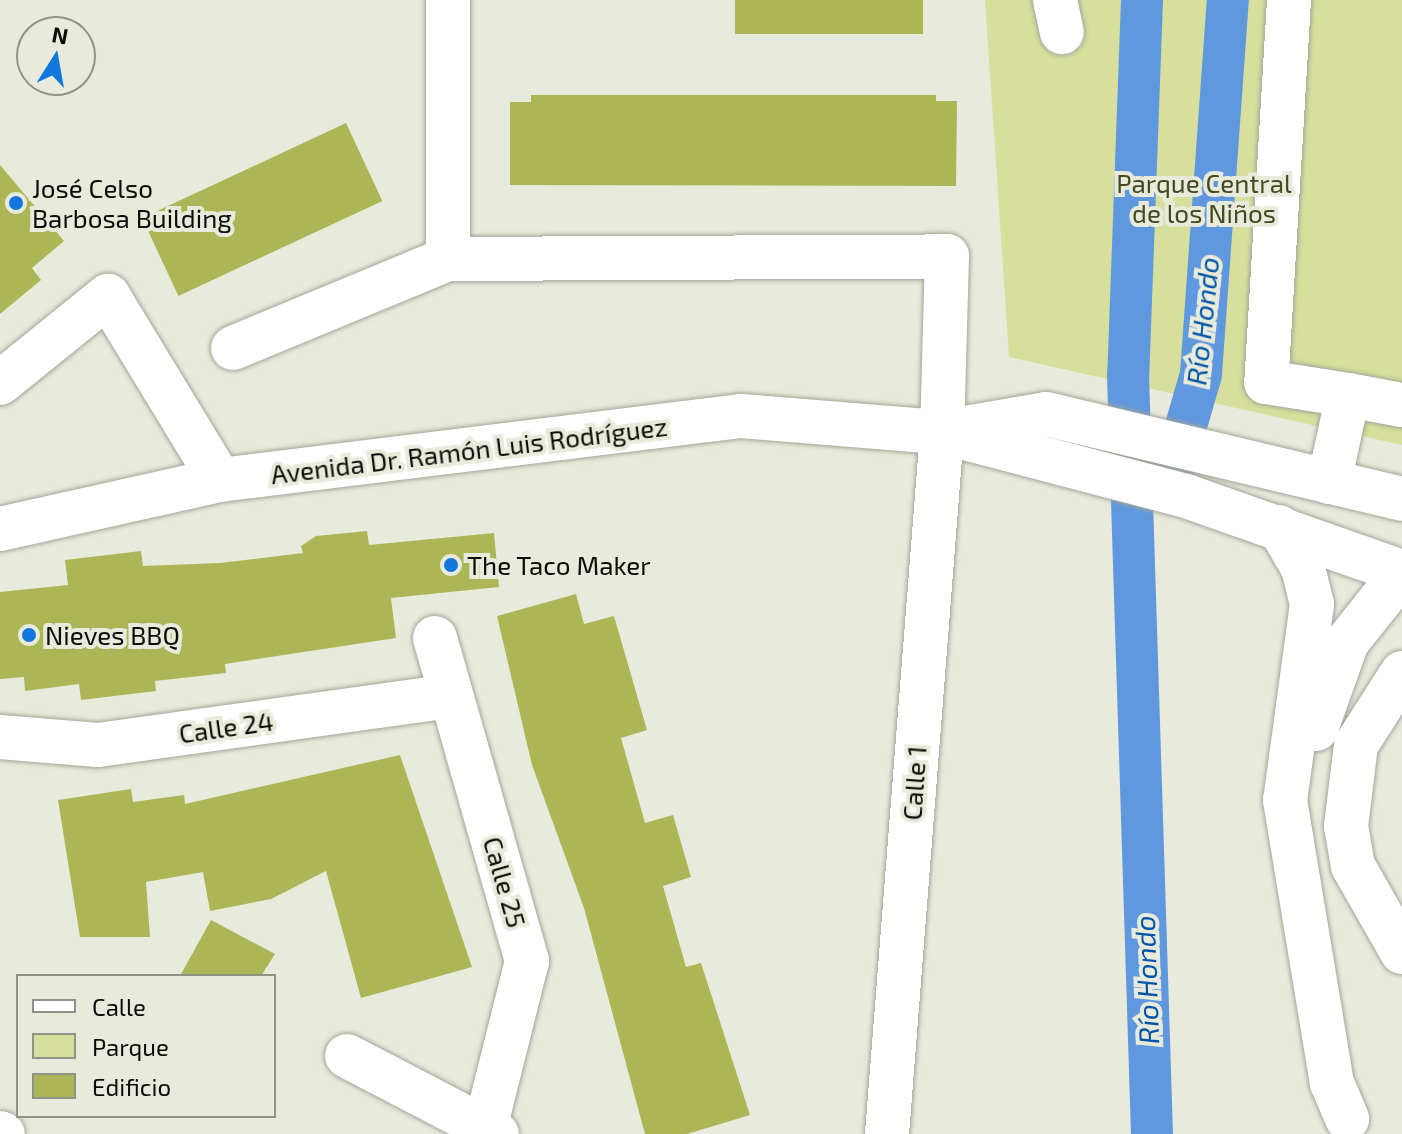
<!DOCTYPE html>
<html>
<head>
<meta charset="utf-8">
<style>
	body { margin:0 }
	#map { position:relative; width:1402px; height:1134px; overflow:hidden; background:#e8ebdb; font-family:"Exo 2",sans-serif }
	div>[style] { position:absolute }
	.green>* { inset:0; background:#d6df9c }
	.canal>* { height:42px; margin:-21px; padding:0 21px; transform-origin:21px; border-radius:21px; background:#6098df }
	.building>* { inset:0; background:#acb656; transform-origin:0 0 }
	.roads { filter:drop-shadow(0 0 2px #a3a698) drop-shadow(0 0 2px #a3a698) }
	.minor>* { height:44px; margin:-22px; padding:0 22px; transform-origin:22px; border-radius:22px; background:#fff }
	.major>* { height:44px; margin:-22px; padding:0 22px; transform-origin:22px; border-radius:22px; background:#fff }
	.highway>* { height:44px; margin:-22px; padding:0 22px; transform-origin:22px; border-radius:22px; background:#fff }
	.dots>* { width:22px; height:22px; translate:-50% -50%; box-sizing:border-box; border:4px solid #e8ebdb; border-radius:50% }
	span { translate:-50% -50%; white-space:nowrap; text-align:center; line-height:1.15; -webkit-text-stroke:8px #e8ebdb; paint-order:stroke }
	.park-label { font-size:26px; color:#454921 }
	.poi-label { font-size:26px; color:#0c0d08 }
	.left { translate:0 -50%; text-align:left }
	.street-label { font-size:26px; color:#0c0d08 }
	.water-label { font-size:28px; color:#0055a9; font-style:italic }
	.legend { position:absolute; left:16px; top:974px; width:260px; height:144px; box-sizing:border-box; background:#e8ebdb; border:2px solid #909287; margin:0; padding:10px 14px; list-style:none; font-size:24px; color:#0c0d08 }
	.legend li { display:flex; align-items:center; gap:16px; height:40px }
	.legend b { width:40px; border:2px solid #909287 }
	.north { position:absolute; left:16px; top:16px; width:80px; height:80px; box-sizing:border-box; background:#e8ebdb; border:2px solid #909287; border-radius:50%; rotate:11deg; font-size:22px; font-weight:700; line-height:32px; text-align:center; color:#0c0d08 }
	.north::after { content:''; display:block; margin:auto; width:28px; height:36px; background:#1176de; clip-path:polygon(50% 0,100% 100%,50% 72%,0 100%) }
</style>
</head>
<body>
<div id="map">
	<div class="green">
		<i style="clip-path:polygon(985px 0,1402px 0,1402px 445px,1009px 357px)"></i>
	</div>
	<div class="canal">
		<i style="left:1142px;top:0;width:375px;rotate:92.1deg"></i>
		<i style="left:1128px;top:375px;width:759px;rotate:88.19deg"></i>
		<i style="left:1170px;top:481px;width:111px;rotate:-73.8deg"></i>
		<i style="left:1201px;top:374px;width:375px;rotate:-85.9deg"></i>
	</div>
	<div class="building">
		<i style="left:735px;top:0;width:188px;height:34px"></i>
		<i style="clip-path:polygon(531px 95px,936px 95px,936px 101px,957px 101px,956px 186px,510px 185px,510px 102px,531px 102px)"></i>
		<i style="left:346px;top:123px;width:86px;height:225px;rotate:65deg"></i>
		<i style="clip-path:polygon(0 165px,64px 241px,32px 268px,41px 280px,0 314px)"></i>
		<i style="clip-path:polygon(367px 531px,369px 545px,494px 533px,499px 587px,391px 598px,396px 638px,225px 664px,226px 673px,155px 681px,156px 691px,81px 700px,79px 684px,25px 691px,24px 677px,0 679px,0 592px,68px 585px,65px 560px,141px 551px,143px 566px,220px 563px,303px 553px,301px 546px,316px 536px)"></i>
		<i style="clip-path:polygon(576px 594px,584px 624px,614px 616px,647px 730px,621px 738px,645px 823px,673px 815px,691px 877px,663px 886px,686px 967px,701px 963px,750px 1115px,687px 1134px,645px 1134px,584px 908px,532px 765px,497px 616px)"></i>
		<i style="clip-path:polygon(400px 755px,472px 967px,361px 998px,326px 871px,271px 899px,210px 911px,203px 872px,146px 882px,150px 937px,80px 937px,58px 800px,131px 789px,133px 802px,184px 795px,185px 804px)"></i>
		<i style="clip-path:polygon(211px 920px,275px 954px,261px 976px,180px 976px)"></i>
	</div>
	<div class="roads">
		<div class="minor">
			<i style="left:448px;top:0;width:259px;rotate:90deg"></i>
			<i style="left:1055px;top:0;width:33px;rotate:78deg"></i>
			<i style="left:1289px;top:0;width:383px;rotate:93.4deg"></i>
			<i style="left:1266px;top:382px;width:83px;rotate:9deg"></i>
			<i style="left:1348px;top:395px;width:89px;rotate:102.3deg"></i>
			<i style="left:233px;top:348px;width:233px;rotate:-22.5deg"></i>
			<i style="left:448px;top:259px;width:499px;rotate:-0.3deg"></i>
			<i style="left:947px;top:256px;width:176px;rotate:91.6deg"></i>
			<i style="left:942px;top:432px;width:704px;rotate:94.48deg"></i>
			<i style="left:0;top:383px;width:139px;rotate:-38.9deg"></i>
			<i style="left:108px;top:296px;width:215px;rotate:58.7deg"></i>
			<i style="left:1348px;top:395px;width:55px;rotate:10.5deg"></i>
			<i style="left:435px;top:638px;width:336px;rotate:74.1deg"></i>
			<i style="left:527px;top:961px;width:172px;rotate:104.1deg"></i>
			<i style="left:0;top:737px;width:98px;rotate:4.7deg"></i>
			<i style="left:98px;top:745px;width:356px;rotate:-7.9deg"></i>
			<i style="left:347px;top:1056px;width:169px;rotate:27.5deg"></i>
			<i style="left:0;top:1133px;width:3px;rotate:18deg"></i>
		</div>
		<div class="major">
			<i style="left:948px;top:431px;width:99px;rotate:-9.8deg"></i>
			<i style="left:1046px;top:414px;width:366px;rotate:13.4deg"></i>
			<i style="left:0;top:529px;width:225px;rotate:-12.6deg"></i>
			<i style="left:220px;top:480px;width:525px;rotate:-7deg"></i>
			<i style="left:741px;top:416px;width:202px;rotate:4.6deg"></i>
			<i style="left:942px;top:432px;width:252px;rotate:14.7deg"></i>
			<i style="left:1186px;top:496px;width:229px;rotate:19.4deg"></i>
		</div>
		<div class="highway">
			<i style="left:1279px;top:527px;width:48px;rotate:59.7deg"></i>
			<i style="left:1303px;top:568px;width:37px;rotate:76deg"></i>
			<i style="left:1312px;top:604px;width:198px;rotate:97.8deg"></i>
			<i style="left:1285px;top:800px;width:287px;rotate:80.6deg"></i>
			<i style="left:1332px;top:1083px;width:39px;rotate:67deg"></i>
			<i style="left:1402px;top:673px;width:85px;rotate:122.6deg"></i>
			<i style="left:1356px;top:745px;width:82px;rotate:97deg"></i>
			<i style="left:1346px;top:826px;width:41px;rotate:80.1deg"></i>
			<i style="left:1353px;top:866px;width:99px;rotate:60.3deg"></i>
			<i style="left:1316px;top:729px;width:92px;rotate:-70.4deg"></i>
			<i style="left:1347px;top:642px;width:88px;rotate:-51.4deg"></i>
		</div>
	</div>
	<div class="dots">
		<i style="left:16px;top:203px;background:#1176de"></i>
		<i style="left:451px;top:565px;background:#1176de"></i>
		<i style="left:29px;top:635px;background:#1176de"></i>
	</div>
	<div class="park-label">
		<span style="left:1204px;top:198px">Parque Central<br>de los Niños</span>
	</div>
	<div class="poi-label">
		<span class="left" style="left:32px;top:203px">José Celso<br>Barbosa Building</span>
		<span class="left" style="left:467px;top:565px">The Taco Maker</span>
		<span class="left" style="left:45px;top:635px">Nieves BBQ</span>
	</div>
	<div class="street-label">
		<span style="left:469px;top:450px;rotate:-7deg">Avenida Dr. Ramón Luis Rodríguez</span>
		<span style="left:226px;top:727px;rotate:-8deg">Calle 24</span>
		<span style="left:914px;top:783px;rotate:-86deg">Calle 1</span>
		<span style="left:505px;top:882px;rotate:74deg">Calle 25</span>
	</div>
	<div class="water-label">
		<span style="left:1202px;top:321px;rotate:-84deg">Río Hondo</span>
		<span style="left:1146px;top:980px;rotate:-92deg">Río Hondo</span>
	</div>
	<ul class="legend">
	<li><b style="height:10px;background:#fff"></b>Calle</li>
	<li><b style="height:22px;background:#d6df9c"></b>Parque</li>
	<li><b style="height:22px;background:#acb656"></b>Edificio</li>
	</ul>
	<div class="north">N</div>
</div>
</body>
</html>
